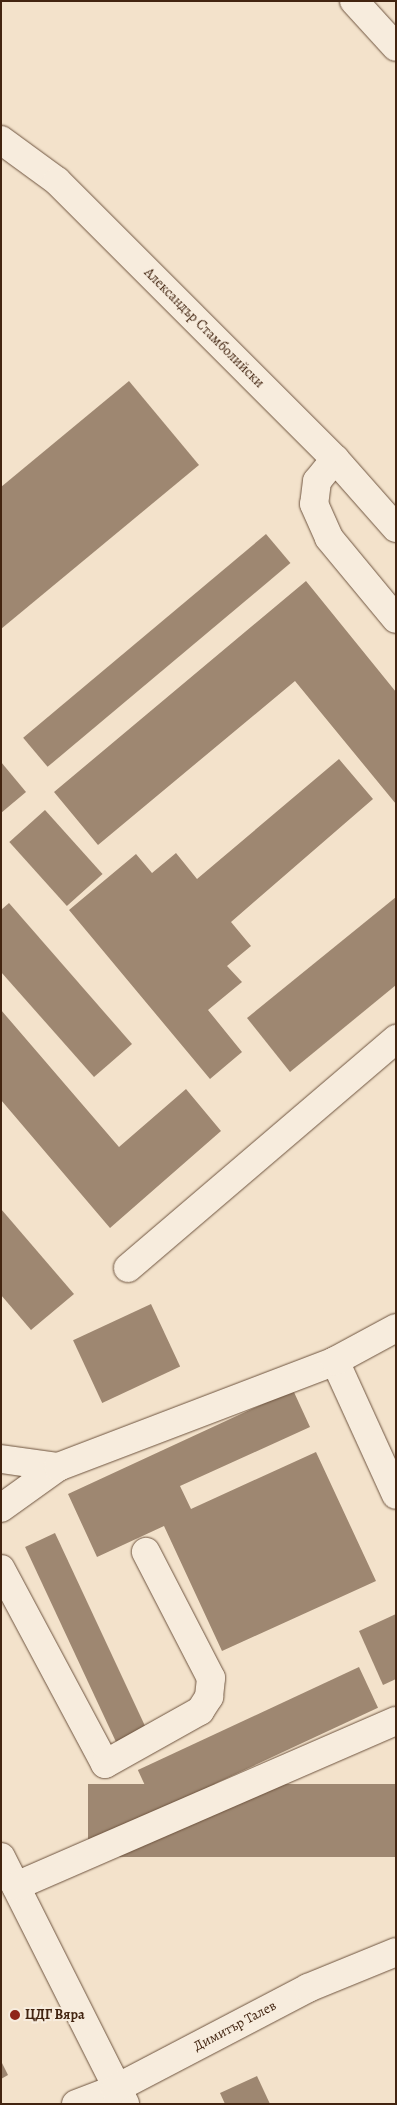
<!DOCTYPE html>
<html>
<head>
<meta charset="utf-8">
<style>
	body { margin:0 }
	#map { position:relative; width:397px; height:2105px; overflow:hidden; background:#f3e2cb; font-family:Alegreya,serif }
	div>[style] { position:absolute }
	.building>* { inset:0; background:#9e8771; transform-origin:0 0 }
	.roads { filter:drop-shadow(0 0 1px #6e543f) drop-shadow(0 0 1px #6e543f) }
	.minor>* { height:28px; margin:-14px; padding:0 14px; transform-origin:14px; border-radius:14px; background:#f7ecdd }
	.dots>* { width:14px; height:14px; translate:-50% -50%; box-sizing:border-box; border:2px solid #f7ecdd; border-radius:50% }
	span { translate:-50% -50%; white-space:nowrap; text-align:center; line-height:1.15; -webkit-text-stroke:4px #f7ecdd; paint-order:stroke }
	.street-label { font-size:14px; color:#422410 }
	.poi-label { font-size:14px; color:#422410; font-weight:700 }
	.left { translate:0 -50%; text-align:left }
	.frame { position:absolute; inset:0; border:2px solid #422410; pointer-events:none }
</style>
</head>
<body>
<div id="map">
	<div class="building">
		<i style="clip-path:polygon(129px 381px,199px 465px,1px 629px,1px 487px)"></i>
		<i style="left:266px;top:534px;width:38px;height:317px;rotate:50deg"></i>
		<i style="clip-path:polygon(306px 581px,396px 692px,396px 804px,295px 681px,98px 845px,54px 792px)"></i>
		<i style="clip-path:polygon(339px 759px,373px 799px,231px 922px,251px 946px,227px 966px,242px 982px,208px 1010px,242px 1052px,210px 1079px,69px 910px,136px 854px,152px 873px,176px 853px,197px 879px)"></i>
		<i style="clip-path:polygon(1px 762px,26px 792px,1px 813px)"></i>
		<i style="left:45px;top:810px;width:86px;height:48px;rotate:48deg"></i>
		<i style="clip-path:polygon(396px 897px,396px 985px,290px 1072px,247px 1018px)"></i>
		<i style="clip-path:polygon(9px 903px,132px 1044px,94px 1077px,1px 972px,1px 910px)"></i>
		<i style="clip-path:polygon(1px 1010px,119px 1147px,186px 1089px,221px 1131px,110px 1228px,1px 1100px)"></i>
		<i style="clip-path:polygon(1px 1209px,74px 1294px,31px 1330px,1px 1295px)"></i>
		<i style="left:151px;top:1304px;width:69px;height:86px;rotate:65deg"></i>
		<i style="clip-path:polygon(293px 1390px,310px 1427px,180px 1486px,191px 1509px,316px 1452px,376px 1581px,222px 1651px,164px 1526px,97px 1557px,68px 1494px)"></i>
		<i style="left:55px;top:1533px;width:218px;height:33px;rotate:65deg"></i>
		<i style="clip-path:polygon(396px 1614px,396px 1679px,383px 1685px,359px 1631px)"></i>
		<i style="left:359px;top:1667px;width:45px;height:244px;rotate:65deg"></i>
		<i style="left:396px;top:1784px;width:73px;height:308px;rotate:90deg"></i>
		<i style="clip-path:polygon(1px 2061px,8px 2075px,1px 2079px)"></i>
		<i style="clip-path:polygon(257px 2076px,270px 2104px,225px 2104px,220px 2093px)"></i>
	</div>
	<div class="roads">
		<div class="minor">
			<i style="left:354px;top:1px;width:62px;rotate:47.6deg"></i>
			<i style="left:1px;top:140px;width:69px;rotate:36.2deg"></i>
			<i style="left:57px;top:181px;width:393px;rotate:45deg"></i>
			<i style="left:335px;top:459px;width:92px;rotate:48.5deg"></i>
			<i style="left:335px;top:459px;width:28px;rotate:129deg"></i>
			<i style="left:317px;top:481px;width:23px;rotate:97deg"></i>
			<i style="left:314px;top:504px;width:37px;rotate:66deg"></i>
			<i style="left:329px;top:538px;width:105px;rotate:50.4deg"></i>
			<i style="left:128px;top:1268px;width:353px;rotate:-40.5deg"></i>
			<i style="left:335px;top:1361px;width:147px;rotate:65.5deg"></i>
			<i style="left:1px;top:1459px;width:58px;rotate:8deg"></i>
			<i style="left:1px;top:1508px;width:70px;rotate:-35.7deg"></i>
			<i style="left:58px;top:1467px;width:297px;rotate:-20.9deg"></i>
			<i style="left:335px;top:1361px;width:69px;rotate:-28.4deg"></i>
			<i style="left:1px;top:1569px;width:221px;rotate:61.9deg"></i>
			<i style="left:105px;top:1764px;width:109px;rotate:-29.2deg"></i>
			<i style="left:200px;top:1711px;width:17px;rotate:-57deg"></i>
			<i style="left:209px;top:1697px;width:19px;rotate:-84deg"></i>
			<i style="left:211px;top:1678px;width:142px;rotate:-117.3deg"></i>
			<i style="left:1px;top:1857px;width:276px;rotate:63.3deg"></i>
			<i style="left:16px;top:1886px;width:414px;rotate:-23.5deg"></i>
			<i style="left:76px;top:2104px;width:42px;rotate:-21deg"></i>
			<i style="left:115px;top:2089px;width:218px;rotate:-27.6deg"></i>
			<i style="left:308px;top:1988px;width:95px;rotate:-22.2deg"></i>
		</div>
	</div>
	<div class="dots">
		<i style="left:15px;top:2015px;background:#8f2418"></i>
	</div>
	<div class="street-label">
		<span style="left:204px;top:328px;rotate:45deg">Александър Стамболийски</span>
		<span style="left:235px;top:2026px;rotate:-28deg">Димитър Талев</span>
	</div>
	<div class="poi-label">
		<span class="left" style="left:25px;top:2015px">ЦДГ Вяра</span>
	</div>
	<div class="frame"></div>
</div>
</body>
</html>
